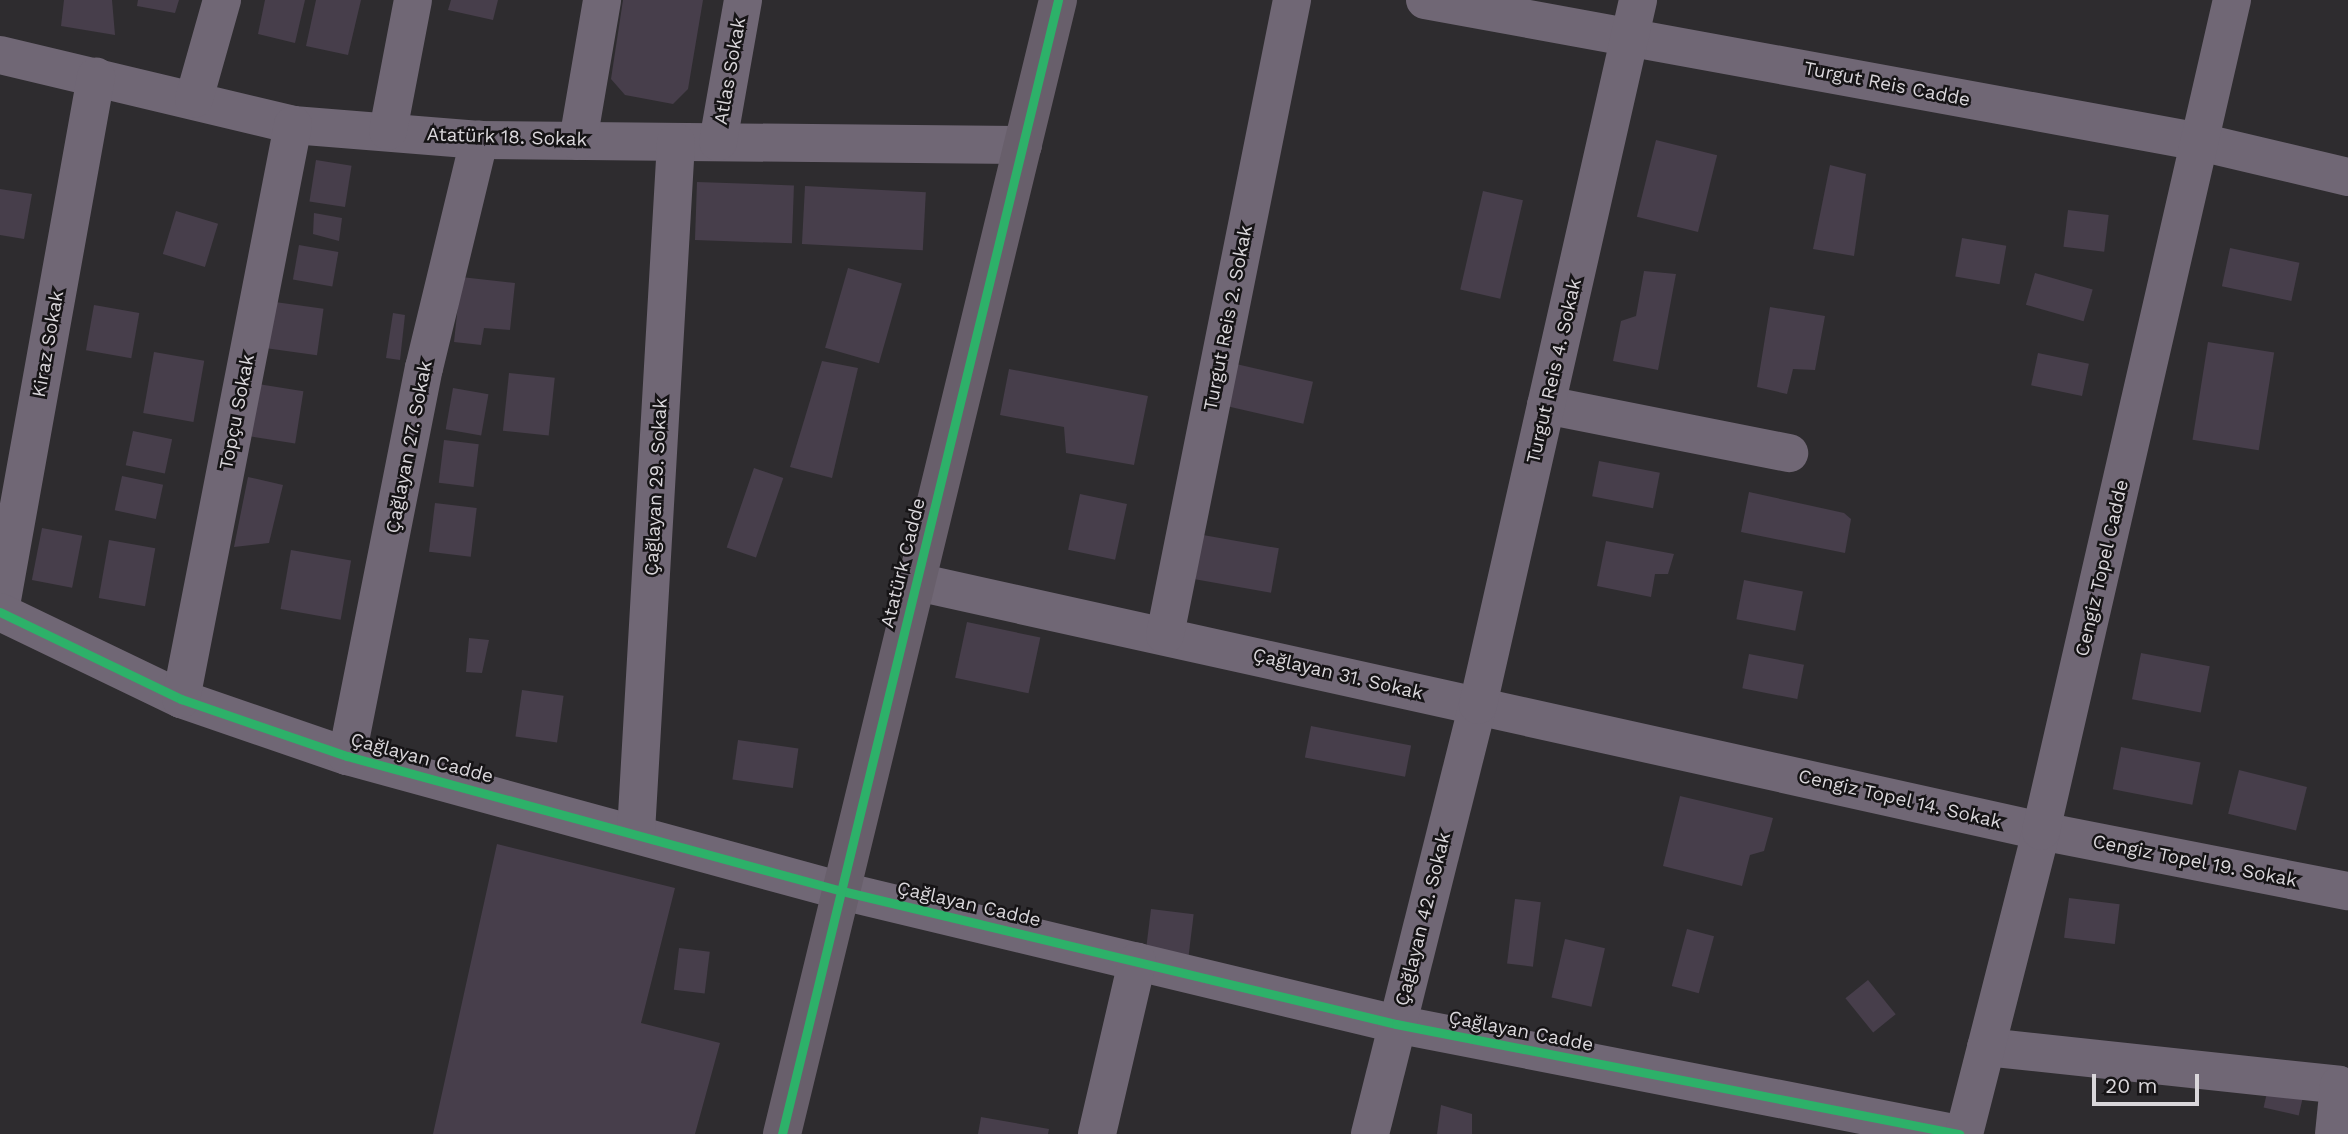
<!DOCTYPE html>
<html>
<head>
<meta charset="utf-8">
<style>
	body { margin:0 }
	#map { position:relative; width:2348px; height:1134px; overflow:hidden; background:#2e2c2f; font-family:"Work Sans",sans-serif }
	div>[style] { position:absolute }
	.building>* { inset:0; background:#473e4b; transform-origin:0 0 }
	.minor>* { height:38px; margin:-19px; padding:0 19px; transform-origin:19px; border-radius:19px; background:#706775 }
	.major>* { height:38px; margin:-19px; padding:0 19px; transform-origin:19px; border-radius:19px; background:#685f6b }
	.cycleway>* { height:9px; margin:-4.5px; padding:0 4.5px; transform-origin:4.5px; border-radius:4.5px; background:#2db169 }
	span { translate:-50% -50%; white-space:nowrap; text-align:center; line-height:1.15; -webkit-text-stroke:5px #161416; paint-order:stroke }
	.street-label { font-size:19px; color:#dad7db }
	.scale { position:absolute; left:2092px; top:1074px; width:107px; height:32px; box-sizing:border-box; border:4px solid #dad7db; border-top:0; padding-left:9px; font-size:21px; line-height:24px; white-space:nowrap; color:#dad7db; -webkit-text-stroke:5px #161416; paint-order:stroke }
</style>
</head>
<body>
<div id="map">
	<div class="building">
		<i style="clip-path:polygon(64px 0,112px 0,115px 35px,61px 26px)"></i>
		<i style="clip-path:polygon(138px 0,179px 0,175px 13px,137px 6px)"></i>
		<i style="clip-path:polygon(265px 0,305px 0,295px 43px,258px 34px)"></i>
		<i style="clip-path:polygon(316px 0,361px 0,348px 55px,306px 46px)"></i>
		<i style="clip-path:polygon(451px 0,498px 0,493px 20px,448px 10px)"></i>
		<i style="clip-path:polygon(623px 0,703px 0,688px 89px,673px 104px,625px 95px,611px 79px)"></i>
		<i style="left:1656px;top:140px;width:63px;height:79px;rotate:14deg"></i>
		<i style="left:316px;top:160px;width:36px;height:42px;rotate:9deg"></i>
		<i style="clip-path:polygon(1830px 165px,1866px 174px,1854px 256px,1813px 249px)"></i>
		<i style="left:697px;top:182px;width:97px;height:58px;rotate:2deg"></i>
		<i style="left:805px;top:186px;width:121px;height:58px;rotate:3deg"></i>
		<i style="clip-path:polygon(0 189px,32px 194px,24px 239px,0 235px)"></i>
		<i style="left:1483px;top:191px;width:41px;height:101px;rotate:13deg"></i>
		<i style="left:2068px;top:210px;width:41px;height:37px;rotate:7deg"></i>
		<i style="left:176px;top:211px;width:44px;height:45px;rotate:17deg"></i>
		<i style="clip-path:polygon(314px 213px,342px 218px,339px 241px,313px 234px)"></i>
		<i style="left:1962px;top:238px;width:45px;height:39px;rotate:10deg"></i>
		<i style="left:299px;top:245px;width:40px;height:35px;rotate:10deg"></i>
		<i style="left:2230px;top:248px;width:71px;height:39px;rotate:12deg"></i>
		<i style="left:848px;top:268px;width:56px;height:83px;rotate:16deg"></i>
		<i style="clip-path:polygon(1644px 271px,1676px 274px,1658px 370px,1613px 361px,1621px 321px,1636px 316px)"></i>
		<i style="left:2035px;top:273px;width:60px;height:33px;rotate:16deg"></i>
		<i style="clip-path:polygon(461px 277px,515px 283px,510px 330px,484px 328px,481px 345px,454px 342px)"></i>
		<i style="left:275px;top:302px;width:49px;height:47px;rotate:8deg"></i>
		<i style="left:94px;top:305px;width:46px;height:46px;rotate:10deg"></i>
		<i style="clip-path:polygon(1770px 307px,1825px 316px,1815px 370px,1793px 369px,1787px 394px,1757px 387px)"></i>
		<i style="clip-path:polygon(393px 313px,405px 315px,400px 360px,386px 358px)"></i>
		<i style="left:2208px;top:342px;width:67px;height:99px;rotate:9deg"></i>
		<i style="left:154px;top:352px;width:51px;height:62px;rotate:10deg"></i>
		<i style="left:2038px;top:353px;width:52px;height:33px;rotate:12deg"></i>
		<i style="clip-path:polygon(822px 361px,858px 368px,832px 478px,790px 467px)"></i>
		<i style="left:1236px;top:364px;width:79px;height:43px;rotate:13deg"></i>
		<i style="clip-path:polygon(1009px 369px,1148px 396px,1134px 465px,1066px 453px,1064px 427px,1000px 415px)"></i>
		<i style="left:509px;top:373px;width:46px;height:58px;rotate:6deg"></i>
		<i style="left:258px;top:384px;width:46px;height:53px;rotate:9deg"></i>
		<i style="left:453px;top:388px;width:36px;height:42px;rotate:10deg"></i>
		<i style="left:133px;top:431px;width:40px;height:35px;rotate:12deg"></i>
		<i style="left:444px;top:440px;width:35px;height:43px;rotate:7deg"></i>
		<i style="left:1599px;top:461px;width:62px;height:36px;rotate:11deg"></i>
		<i style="left:754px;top:468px;width:31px;height:84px;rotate:19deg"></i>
		<i style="left:122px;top:476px;width:42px;height:35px;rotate:12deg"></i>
		<i style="clip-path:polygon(248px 477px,283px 485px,269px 543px,234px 547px)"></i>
		<i style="clip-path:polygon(1749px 492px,1844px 513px,1851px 519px,1845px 553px,1741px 532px)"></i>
		<i style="left:1080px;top:494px;width:48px;height:57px;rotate:12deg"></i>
		<i style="left:435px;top:503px;width:42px;height:49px;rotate:7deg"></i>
		<i style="left:42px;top:528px;width:41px;height:53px;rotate:11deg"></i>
		<i style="left:1203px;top:535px;width:77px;height:45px;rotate:10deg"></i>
		<i style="left:109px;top:540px;width:47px;height:59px;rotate:10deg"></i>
		<i style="clip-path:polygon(1606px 541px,1674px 554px,1668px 574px,1655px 574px,1651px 597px,1597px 586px)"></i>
		<i style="left:291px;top:550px;width:61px;height:60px;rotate:10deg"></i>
		<i style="left:1744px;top:580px;width:60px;height:40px;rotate:11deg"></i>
		<i style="left:967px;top:622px;width:75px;height:57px;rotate:12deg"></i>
		<i style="clip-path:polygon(469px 638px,489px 640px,482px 673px,466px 672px)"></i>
		<i style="left:2141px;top:653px;width:70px;height:47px;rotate:11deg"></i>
		<i style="left:1749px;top:654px;width:56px;height:35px;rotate:11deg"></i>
		<i style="left:522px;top:690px;width:42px;height:47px;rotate:8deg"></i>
		<i style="left:1311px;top:726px;width:102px;height:32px;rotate:11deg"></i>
		<i style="left:738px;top:740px;width:61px;height:40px;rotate:8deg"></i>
		<i style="left:2121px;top:747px;width:81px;height:43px;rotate:11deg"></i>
		<i style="left:2239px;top:770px;width:70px;height:45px;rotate:14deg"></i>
		<i style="clip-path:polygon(1680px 796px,1773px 818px,1764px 851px,1750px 855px,1742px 886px,1663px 866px)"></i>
		<i style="clip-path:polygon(497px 844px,675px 888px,641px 1023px,720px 1043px,695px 1134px,433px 1134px)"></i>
		<i style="left:2069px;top:898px;width:51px;height:40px;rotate:7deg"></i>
		<i style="left:1515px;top:899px;width:26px;height:65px;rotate:7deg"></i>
		<i style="left:1151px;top:909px;width:43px;height:41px;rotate:7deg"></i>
		<i style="left:1687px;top:929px;width:28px;height:59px;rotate:15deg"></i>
		<i style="left:1565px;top:939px;width:41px;height:60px;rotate:13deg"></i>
		<i style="left:679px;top:948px;width:31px;height:42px;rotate:7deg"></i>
		<i style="left:1868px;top:980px;width:44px;height:29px;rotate:51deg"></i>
		<i style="left:2269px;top:1084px;width:36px;height:24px;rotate:13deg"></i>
		<i style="clip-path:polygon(1441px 1105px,1472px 1114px,1472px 1134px,1437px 1134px)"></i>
		<i style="clip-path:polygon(981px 1117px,1049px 1129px,1048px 1134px,978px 1134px)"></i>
	</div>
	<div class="minor">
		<i style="left:1425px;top:0;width:788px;rotate:10.38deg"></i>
		<i style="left:2200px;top:142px;width:152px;rotate:13.3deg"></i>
		<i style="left:0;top:55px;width:301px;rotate:13.4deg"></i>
		<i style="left:293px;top:125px;width:187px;rotate:4.6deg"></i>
		<i style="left:479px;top:140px;width:544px;rotate:0.53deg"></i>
		<i style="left:194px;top:99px;width:103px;rotate:-74.2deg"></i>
		<i style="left:388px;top:131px;width:133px;rotate:-79.2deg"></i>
		<i style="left:578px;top:141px;width:143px;rotate:-80.3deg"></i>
		<i style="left:718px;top:142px;width:144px;rotate:-80deg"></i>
		<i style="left:1546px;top:405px;width:248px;rotate:11.2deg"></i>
		<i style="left:917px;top:582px;width:1151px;rotate:12.49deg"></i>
		<i style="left:2041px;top:831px;width:313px;rotate:11.1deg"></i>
		<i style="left:0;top:611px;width:543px;rotate:-79.81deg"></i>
		<i style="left:0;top:612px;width:201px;rotate:25.7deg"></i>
		<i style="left:181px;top:699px;width:176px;rotate:19deg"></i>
		<i style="left:347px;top:756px;width:513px;rotate:15.26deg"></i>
		<i style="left:842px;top:891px;width:570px;rotate:13.5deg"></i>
		<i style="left:1396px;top:1024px;width:574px;rotate:11.06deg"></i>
		<i style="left:1165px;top:635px;width:648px;rotate:-78.69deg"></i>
		<i style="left:181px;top:699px;width:585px;rotate:-78.96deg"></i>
		<i style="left:347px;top:756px;width:396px;rotate:-78.8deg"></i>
		<i style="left:424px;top:368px;width:235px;rotate:-76.4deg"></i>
		<i style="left:636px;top:832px;width:691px;rotate:-86.68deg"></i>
		<i style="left:1986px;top:1047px;width:355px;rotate:6.1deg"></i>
		<i style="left:2339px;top:1085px;width:49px;rotate:95.8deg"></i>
		<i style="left:1097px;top:1134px;width:177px;rotate:-76.9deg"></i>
		<i style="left:1370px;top:1134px;width:442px;rotate:-75.9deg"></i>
		<i style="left:1478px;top:705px;width:723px;rotate:-77.21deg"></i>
		<i style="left:1964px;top:1134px;width:313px;rotate:-75.7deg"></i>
		<i style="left:2041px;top:831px;width:853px;rotate:-77.06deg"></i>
	</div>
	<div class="major">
		<i style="left:782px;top:1134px;width:1167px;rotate:-76.32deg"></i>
	</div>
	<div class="cycleway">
		<i style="left:0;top:612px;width:201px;rotate:25.7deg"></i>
		<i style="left:181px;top:699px;width:176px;rotate:19deg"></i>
		<i style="left:347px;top:756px;width:513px;rotate:15.26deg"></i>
		<i style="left:842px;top:891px;width:570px;rotate:13.5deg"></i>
		<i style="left:1396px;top:1024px;width:574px;rotate:11.06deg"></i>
		<i style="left:782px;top:1134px;width:1167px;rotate:-76.32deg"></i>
	</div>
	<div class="street-label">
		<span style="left:730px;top:71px;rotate:-80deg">Atlas Sokak</span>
		<span style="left:1887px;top:84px;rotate:11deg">Turgut Reis Cadde</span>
		<span style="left:507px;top:137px;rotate:2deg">Atatürk 18. Sokak</span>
		<span style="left:1228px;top:318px;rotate:-79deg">Turgut Reis 2. Sokak</span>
		<span style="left:48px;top:344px;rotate:-80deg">Kiraz Sokak</span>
		<span style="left:1554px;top:371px;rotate:-77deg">Turgut Reis 4. Sokak</span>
		<span style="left:237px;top:412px;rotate:-79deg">Topçu Sokak</span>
		<span style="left:409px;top:447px;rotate:-79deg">Çağlayan 27. Sokak</span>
		<span style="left:656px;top:487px;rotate:-87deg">Çağlayan 29. Sokak</span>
		<span style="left:903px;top:563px;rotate:-76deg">Atatürk Cadde</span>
		<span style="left:2102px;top:568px;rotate:-77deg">Cengiz Topel Cadde</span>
		<span style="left:1338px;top:674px;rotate:13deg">Çağlayan 31. Sokak</span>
		<span style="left:422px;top:758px;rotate:15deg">Çağlayan Cadde</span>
		<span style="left:1900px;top:799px;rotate:13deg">Cengiz Topel 14. Sokak</span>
		<span style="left:2195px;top:861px;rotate:11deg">Cengiz Topel 19. Sokak</span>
		<span style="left:969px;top:904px;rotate:13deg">Çağlayan Cadde</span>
		<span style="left:1423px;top:919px;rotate:-76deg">Çağlayan 42. Sokak</span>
		<span style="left:1521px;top:1031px;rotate:11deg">Çağlayan Cadde</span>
	</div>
	<div class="scale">20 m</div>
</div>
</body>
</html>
